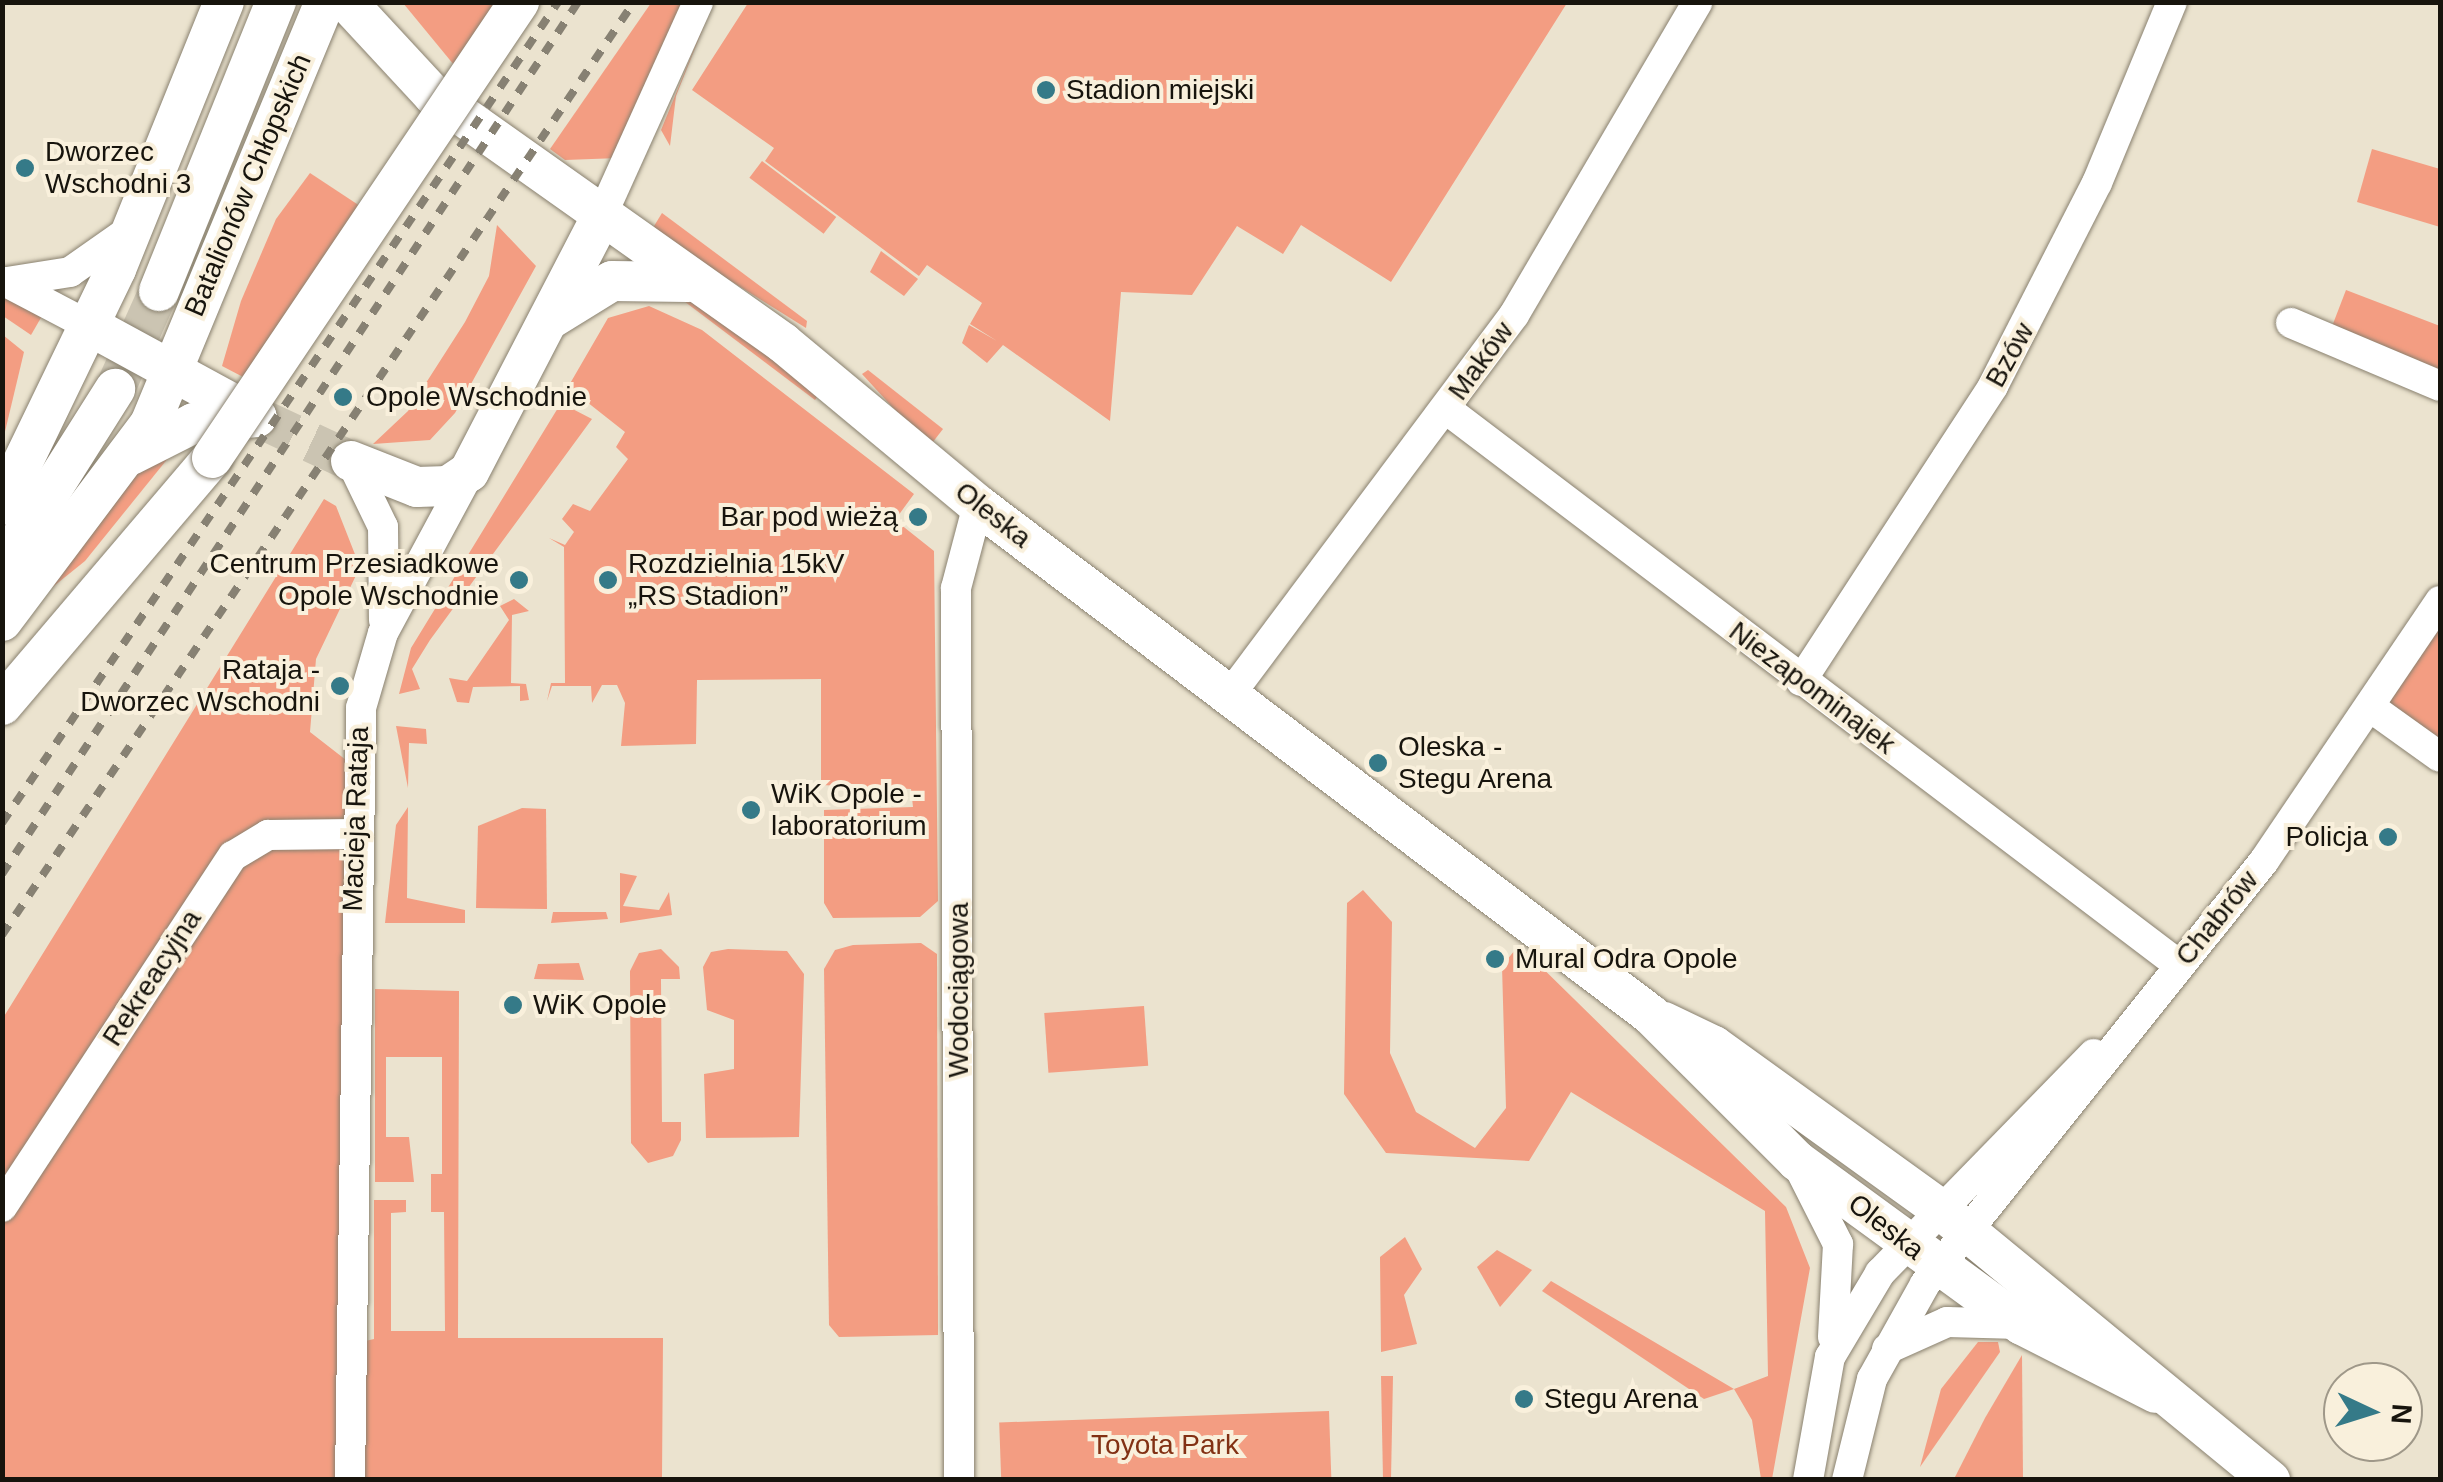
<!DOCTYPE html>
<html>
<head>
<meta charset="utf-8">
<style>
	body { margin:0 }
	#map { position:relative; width:2443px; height:1482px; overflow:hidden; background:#ebe3cf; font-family:Arial,sans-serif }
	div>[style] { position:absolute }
	.green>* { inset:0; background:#f39d82; transform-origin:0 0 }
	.major-tunnel>* { height:40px; margin-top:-20px; transform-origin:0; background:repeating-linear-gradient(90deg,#cbc4b2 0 40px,transparent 0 60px) }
	.roads { filter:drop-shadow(0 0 2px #89816f) drop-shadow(0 0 2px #89816f) }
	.minor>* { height:30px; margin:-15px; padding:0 15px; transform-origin:15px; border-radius:15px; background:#fff }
	.major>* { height:40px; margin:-20px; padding:0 20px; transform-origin:20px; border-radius:20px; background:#fff }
	.rail>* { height:8px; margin-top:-4px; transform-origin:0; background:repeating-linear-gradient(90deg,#878173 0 12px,transparent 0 24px) }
	.bridges { filter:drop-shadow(0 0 2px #89816f) drop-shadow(0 0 2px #89816f) }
	.major-bridge>* { height:40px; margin:-20px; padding:0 20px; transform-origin:20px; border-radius:20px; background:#fff }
	.dots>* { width:28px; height:28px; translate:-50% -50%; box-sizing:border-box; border:5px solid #f9f0dc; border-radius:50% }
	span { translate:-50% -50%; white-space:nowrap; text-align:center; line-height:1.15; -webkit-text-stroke:8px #f9f0dc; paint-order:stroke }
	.poi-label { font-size:28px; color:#17140d }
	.left { translate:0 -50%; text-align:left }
	.right { translate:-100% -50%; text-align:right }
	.street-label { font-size:28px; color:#17140d }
	.park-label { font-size:28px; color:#823114 }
	.frame { position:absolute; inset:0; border:5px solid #17140d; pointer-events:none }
	.north { position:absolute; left:2323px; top:1362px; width:100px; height:100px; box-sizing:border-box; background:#f9f0dc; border:2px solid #9f9889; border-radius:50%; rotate:94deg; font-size:28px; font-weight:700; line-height:40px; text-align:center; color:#17140d }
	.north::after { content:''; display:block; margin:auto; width:35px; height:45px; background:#357a88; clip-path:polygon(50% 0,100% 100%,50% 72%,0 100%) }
</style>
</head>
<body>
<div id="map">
	<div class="green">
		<i style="clip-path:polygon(403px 3px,496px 3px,454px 65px)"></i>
		<i style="clip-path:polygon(651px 3px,684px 3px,619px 158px,565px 160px,550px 149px)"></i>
		<i style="clip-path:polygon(713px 3px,676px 96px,670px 146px,661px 130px)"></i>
		<i style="clip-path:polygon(748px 3px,748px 2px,1567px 3px,1391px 282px,1301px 225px,1283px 254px,1237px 226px,1192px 295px,1121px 292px,1110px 421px,1003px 345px,987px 363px,962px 343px,969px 325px,997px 341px,970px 324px,982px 303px,927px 265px,919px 276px,765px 161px,774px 148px,692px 90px)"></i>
		<i style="clip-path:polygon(2372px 149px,2440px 169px,2440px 227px,2357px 202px)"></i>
		<i style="left:762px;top:161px;width:93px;height:21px;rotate:37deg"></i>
		<i style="clip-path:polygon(310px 173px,360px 206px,245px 378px,222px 366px,241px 301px,276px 219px)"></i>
		<i style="clip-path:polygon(662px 213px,807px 321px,806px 328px,651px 231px)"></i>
		<i style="clip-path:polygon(497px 225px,536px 266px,455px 413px,430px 440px,373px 444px,408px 411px,465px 322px,489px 276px)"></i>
		<i style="clip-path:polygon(881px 251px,918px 279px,904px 296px,870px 272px)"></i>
		<i style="clip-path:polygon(664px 286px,751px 335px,817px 397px,815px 400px)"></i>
		<i style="clip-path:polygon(2346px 290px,2440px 326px,2440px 371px,2331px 329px)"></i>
		<i style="clip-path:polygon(2px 296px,42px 316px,31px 335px,3px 316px)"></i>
		<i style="clip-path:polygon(649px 306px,702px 330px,914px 494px,895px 520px,934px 551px,938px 901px,920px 917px,833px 918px,824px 903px,824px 810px,913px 807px,911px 789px,821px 785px,821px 679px,697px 680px,696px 744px,621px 746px,625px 703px,617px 685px,602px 685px,592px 703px,591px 686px,552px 686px,547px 701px,551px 683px,565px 683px,564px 547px,549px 538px,565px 545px,574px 532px,562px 519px,573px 504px,590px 511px,628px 459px,616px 447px,625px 432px,568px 387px,608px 318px)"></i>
		<i style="clip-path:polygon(3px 335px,24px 352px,3px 440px)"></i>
		<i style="clip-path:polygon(868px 370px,943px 429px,929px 447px,862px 374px)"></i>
		<i style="clip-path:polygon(561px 403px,592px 419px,430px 640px,412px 669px,420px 689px,399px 694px,411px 648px)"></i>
		<i style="clip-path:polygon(169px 457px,85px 561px,49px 590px,145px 464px)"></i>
		<i style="clip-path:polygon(324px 499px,336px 506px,360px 567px,316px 659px,310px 732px,355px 767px,352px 1344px,374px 1339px,374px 1200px,406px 1200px,406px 1212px,391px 1213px,391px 1331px,445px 1331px,444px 1212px,431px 1212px,431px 1174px,442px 1174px,442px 1057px,386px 1057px,386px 1137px,409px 1137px,414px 1182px,375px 1182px,375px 989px,459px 991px,458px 1338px,663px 1338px,662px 1479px,3px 1480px,3px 1018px)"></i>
		<i style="clip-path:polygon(514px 599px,529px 611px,512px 615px,511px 683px,526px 684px,529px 700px,520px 701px,520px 686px,473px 687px,469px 703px,457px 702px,449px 678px,467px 681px,509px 620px,500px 606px)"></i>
		<i style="clip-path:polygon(2440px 601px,2440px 757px,2373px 709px)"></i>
		<i style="clip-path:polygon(396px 726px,426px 729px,427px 744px,409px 743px,408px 788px)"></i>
		<i style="clip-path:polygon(408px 807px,407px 898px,465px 910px,465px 923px,385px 923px,396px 825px)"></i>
		<i style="clip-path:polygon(522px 808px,546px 809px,547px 909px,476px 908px,478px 826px)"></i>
		<i style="clip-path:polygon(620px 873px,637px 876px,623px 906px,659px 910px,669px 892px,672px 915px,620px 923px)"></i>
		<i style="clip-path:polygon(1363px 890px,1392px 922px,1390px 1053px,1416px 1112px,1475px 1148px,1506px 1108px,1502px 966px,1519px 945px,1786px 1207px,1810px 1268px,1772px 1479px,1761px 1479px,1752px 1420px,1734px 1389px,1704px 1399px,1542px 1291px,1551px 1281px,1734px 1389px,1768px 1376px,1765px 1211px,1571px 1092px,1529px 1161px,1386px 1153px,1344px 1094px,1347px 903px)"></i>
		<i style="clip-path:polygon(553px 912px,606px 912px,608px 919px,551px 923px)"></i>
		<i style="clip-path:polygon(921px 943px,937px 954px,938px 1335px,839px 1337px,829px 1325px,824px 969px,835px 950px,853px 945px)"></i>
		<i style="clip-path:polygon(661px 949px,679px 967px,680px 979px,661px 979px,662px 1122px,681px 1122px,681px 1140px,673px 1156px,648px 1163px,631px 1143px,630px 971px,639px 953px)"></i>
		<i style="clip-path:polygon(787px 951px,804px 974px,799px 1137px,706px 1138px,704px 1074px,734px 1069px,734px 1020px,707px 1010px,703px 967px,711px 952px,728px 949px)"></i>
		<i style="clip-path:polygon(579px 963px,584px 980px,534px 979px,538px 964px)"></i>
		<i style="left:1144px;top:1006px;width:60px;height:100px;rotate:86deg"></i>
		<i style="clip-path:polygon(1405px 1237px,1422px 1269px,1404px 1295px,1417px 1344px,1381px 1352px,1380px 1257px)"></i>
		<i style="clip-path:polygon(1497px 1250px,1532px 1270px,1500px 1307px,1477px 1267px)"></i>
		<i style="clip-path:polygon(1978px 1342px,1998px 1342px,2000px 1352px,1920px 1467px,1941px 1389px)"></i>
		<i style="clip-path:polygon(2022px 1355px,2023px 1479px,1954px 1479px,1985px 1418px)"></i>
		<i style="clip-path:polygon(1393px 1376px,1391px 1479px,1383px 1479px,1381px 1376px)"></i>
		<i style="left:1329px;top:1411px;width:68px;height:330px;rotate:88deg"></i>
	</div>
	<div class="major-tunnel">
		<i style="left:115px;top:389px;width:107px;rotate:-65.8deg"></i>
		<i style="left:257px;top:417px;width:104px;rotate:25.1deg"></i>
	</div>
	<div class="roads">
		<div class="minor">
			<i style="left:602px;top:215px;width:234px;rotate:-65.7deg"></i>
			<i style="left:6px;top:282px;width:93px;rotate:27.7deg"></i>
			<i style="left:7px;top:282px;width:64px;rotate:-9deg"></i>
			<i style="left:70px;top:272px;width:73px;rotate:-35deg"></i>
			<i style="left:2291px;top:323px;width:162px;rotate:22.9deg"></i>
			<i style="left:1446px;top:409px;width:920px;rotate:37.18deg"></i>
			<i style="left:351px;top:461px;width:73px;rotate:64.1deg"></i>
			<i style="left:383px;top:527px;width:93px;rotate:89.4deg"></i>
			<i style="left:1801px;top:681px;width:352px;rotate:-56.9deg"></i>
			<i style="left:1993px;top:386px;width:228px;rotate:-62.9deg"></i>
			<i style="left:2097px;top:183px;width:196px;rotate:-67.5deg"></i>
			<i style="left:1229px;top:696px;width:476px;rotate:-53.2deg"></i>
			<i style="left:1514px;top:315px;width:363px;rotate:-59.6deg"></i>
			<i style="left:2373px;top:709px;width:82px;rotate:35.6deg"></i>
			<i style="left:1802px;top:1173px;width:80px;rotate:63.1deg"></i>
			<i style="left:1838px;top:1244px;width:93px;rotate:93.1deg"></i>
			<i style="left:2px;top:1207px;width:420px;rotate:-56.7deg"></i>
			<i style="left:233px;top:856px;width:41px;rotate:-31deg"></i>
			<i style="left:268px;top:835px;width:86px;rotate:-0.7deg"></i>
			<i style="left:1887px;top:1349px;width:66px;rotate:-24.2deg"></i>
			<i style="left:1947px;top:1322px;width:72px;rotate:1.6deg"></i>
			<i style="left:350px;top:1480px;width:772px;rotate:-89.18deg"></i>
			<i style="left:361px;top:708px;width:78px;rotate:-73.7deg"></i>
			<i style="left:383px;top:633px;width:182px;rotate:-61.7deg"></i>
			<i style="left:959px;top:1480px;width:892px;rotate:-90.19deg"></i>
			<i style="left:956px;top:588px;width:86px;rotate:-75.2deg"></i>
			<i style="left:1808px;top:1480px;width:125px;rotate:-79.9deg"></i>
			<i style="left:1830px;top:1357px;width:98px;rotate:-59.2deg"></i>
			<i style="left:1880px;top:1273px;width:306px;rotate:-45.7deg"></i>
			<i style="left:1847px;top:1480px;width:104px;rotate:-76.1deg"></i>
			<i style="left:1872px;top:1379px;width:109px;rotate:-60.8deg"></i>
			<i style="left:1925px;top:1284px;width:542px;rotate:-51.29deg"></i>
			<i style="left:2264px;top:861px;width:314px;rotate:-55.9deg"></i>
		</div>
		<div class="major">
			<i style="left:347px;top:2px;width:127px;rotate:47.2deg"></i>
			<i style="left:433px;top:95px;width:429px;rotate:35.3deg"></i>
			<i style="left:783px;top:343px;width:254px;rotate:39.7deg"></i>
			<i style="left:978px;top:505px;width:844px;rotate:37.15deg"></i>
			<i style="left:1651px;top:1015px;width:206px;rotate:45deg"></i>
			<i style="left:1797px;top:1161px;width:278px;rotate:36.1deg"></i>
			<i style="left:2022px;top:1325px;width:150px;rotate:26.9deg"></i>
			<i style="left:159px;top:291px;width:312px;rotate:-68deg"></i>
			<i style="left:552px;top:318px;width:70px;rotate:-31.7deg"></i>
			<i style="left:612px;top:281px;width:76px;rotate:0.8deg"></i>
			<i style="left:88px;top:325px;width:192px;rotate:28.6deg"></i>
			<i style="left:131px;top:455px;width:71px;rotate:-26.9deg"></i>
			<i style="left:194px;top:423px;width:63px;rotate:-5.4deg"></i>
			<i style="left:351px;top:461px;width:71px;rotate:21.5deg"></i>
			<i style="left:417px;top:487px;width:31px;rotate:-2deg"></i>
			<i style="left:448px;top:486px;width:25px;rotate:-34deg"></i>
			<i style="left:469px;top:472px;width:289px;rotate:-62.6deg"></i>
			<i style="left:2px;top:505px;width:262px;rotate:-64.2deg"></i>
			<i style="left:116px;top:269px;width:288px;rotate:-68deg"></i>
			<i style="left:2px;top:568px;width:212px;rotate:-57.7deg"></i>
			<i style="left:2px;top:621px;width:246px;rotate:-53.1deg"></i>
			<i style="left:150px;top:424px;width:457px;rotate:-67.5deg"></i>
			<i style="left:2px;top:705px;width:324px;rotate:-49.6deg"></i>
			<i style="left:1664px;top:1022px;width:55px;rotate:25.6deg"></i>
			<i style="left:1714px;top:1046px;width:280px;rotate:35.8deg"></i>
			<i style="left:1941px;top:1210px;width:426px;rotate:39.4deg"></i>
		</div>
	</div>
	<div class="rail">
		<i style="left:2px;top:823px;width:992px;rotate:-55.89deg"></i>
		<i style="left:2px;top:874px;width:1045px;rotate:-56.55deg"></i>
		<i style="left:2px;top:935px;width:1127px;rotate:-55.89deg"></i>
	</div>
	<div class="bridges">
		<div class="major-bridge">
			<i style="left:212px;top:458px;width:550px;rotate:-56.05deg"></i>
		</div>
	</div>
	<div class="dots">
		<i style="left:1046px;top:90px;background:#357a88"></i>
		<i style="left:25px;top:168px;background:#357a88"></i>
		<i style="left:343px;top:397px;background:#357a88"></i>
		<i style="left:918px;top:517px;background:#357a88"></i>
		<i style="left:519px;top:580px;background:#357a88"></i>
		<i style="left:608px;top:580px;background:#357a88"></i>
		<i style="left:340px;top:686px;background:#357a88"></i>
		<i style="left:1378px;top:763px;background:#357a88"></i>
		<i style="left:751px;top:810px;background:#357a88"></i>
		<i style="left:2388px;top:837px;background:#357a88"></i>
		<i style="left:1495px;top:959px;background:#357a88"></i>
		<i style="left:513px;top:1005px;background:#357a88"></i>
		<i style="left:1524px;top:1399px;background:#357a88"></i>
	</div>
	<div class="poi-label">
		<span class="left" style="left:1066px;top:90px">Stadion miejski</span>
		<span class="left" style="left:45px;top:168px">Dworzec<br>Wschodni 3</span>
		<span class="left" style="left:366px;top:397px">Opole Wschodnie</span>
		<span class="right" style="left:898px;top:517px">Bar pod wieżą</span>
		<span class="right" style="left:499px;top:580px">Centrum Przesiadkowe<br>Opole Wschodnie</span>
		<span class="left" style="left:628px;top:580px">Rozdzielnia 15kV<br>„RS Stadion”</span>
		<span class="right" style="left:320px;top:686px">Rataja -<br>Dworzec Wschodni</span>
		<span class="left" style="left:1398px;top:763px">Oleska -<br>Stegu Arena</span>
		<span class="left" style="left:771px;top:810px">WiK Opole -<br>laboratorium</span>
		<span class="right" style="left:2368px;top:837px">Policja</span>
		<span class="left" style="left:1515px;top:959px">Mural Odra Opole</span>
		<span class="left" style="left:533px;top:1005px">WiK Opole</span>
		<span class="left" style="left:1544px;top:1399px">Stegu Arena</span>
	</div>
	<div class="street-label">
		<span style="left:248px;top:185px;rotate:-67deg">Batalionów Chłopskich</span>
		<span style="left:2010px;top:355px;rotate:-61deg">Bzów</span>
		<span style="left:1481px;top:361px;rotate:-54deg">Maków</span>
		<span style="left:993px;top:515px;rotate:38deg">Oleska</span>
		<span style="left:1812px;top:688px;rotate:37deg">Niezapominajek</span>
		<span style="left:356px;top:819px;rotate:-88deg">Macieja Rataja</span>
		<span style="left:2217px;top:918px;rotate:-51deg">Chabrów</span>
		<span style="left:152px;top:978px;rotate:-57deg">Rekreacyjna</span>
		<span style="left:959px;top:990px;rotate:-90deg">Wodociągowa</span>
		<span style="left:1886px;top:1227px;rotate:38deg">Oleska</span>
	</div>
	<div class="park-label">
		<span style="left:1165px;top:1445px">Toyota Park</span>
	</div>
	<div class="frame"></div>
	<div class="north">N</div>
</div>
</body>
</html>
